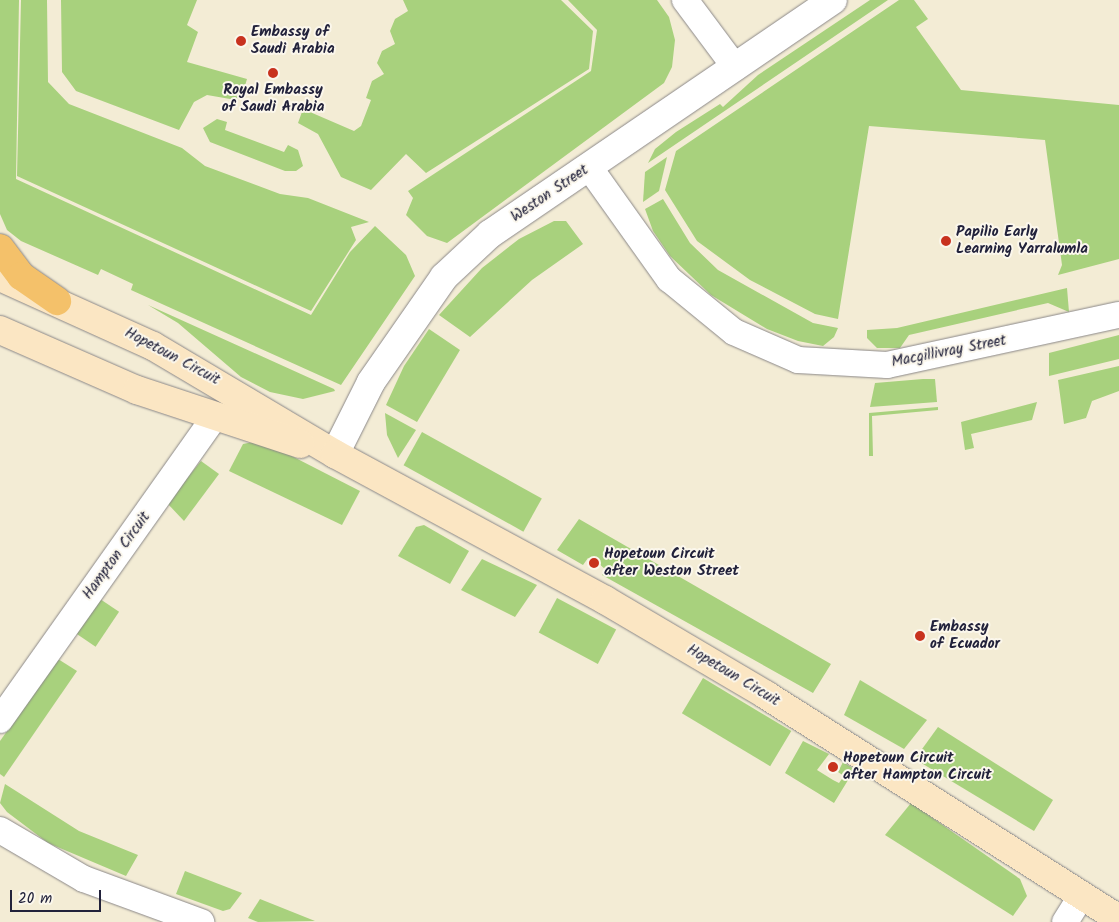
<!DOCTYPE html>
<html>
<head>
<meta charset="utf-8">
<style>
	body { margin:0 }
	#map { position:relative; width:1119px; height:922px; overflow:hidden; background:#f3ecd5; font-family:Kalam,sans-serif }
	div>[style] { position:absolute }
	.green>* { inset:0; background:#a8d17d; transform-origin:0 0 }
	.roads { filter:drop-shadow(0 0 1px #8a8788) drop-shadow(0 0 1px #8a8788) }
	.minor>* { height:26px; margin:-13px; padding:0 13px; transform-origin:13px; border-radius:13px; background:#fff }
	.tertiary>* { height:28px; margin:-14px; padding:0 14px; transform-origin:14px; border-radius:14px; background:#fff }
	.secondary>* { height:28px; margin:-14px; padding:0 14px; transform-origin:14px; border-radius:14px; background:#fbe6c3 }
	.motorway>* { height:28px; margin:-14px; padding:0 14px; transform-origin:14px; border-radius:14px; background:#f4c16a }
	.dots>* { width:14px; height:14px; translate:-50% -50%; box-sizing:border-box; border:2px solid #fbf7ec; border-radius:50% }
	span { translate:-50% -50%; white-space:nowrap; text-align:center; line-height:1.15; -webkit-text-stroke:4px #fbf7ec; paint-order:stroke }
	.poi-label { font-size:15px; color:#22223b; font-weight:700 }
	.left { translate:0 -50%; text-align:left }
	.street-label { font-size:15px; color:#22223b }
	.scale { position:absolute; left:10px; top:890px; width:91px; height:22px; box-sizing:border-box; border:2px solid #22223b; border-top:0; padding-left:6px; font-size:15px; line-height:18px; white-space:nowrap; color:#22223b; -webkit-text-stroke:4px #fbf7ec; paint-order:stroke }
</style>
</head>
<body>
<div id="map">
	<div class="green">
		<i style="clip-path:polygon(0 0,19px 0,16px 179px,311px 315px,350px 252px,375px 226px,406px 255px,415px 276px,341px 385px,131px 290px,133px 284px,101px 269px,98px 275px,21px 241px,7px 230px,0 214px)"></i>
		<i style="clip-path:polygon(21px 0,47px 0,48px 82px,69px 104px,182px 148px,205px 166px,280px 194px,308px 198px,369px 222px,351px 227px,356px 240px,311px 311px,17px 176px)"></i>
		<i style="clip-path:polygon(61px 0,197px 0,187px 25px,198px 32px,187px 62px,247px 79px,244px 89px,236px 100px,207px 95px,194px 102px,179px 130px,76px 91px,62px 72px)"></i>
		<i style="clip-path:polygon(403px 0,561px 0,593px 31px,589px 69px,426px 173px,406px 154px,371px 190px,341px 177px,318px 134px,298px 123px,303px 109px,354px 131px,361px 126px,371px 100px,366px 98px,372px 81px,384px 74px,377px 63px,382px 51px,395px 44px,390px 31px,395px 19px,408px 11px)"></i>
		<i style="clip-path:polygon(568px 0,657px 0,669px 17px,675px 40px,672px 67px,664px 83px,447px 243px,427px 236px,406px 215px,413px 198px,408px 191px,591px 71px,597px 30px)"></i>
		<i style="clip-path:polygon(870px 0,888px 0,648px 163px,655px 149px,676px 132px,720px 104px,723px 107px,758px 75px)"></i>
		<i style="clip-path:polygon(899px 0,914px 0,928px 19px,916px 27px,961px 90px,1119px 105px,1119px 259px,1058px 275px,1062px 265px,1045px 140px,869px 126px,838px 319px,815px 314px,750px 280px,697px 241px,665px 190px,676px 151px)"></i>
		<i style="clip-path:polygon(217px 119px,227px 122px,225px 130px,284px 152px,288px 145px,298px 150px,303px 166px,296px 171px,285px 171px,210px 142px,203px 128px)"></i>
		<i style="clip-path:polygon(667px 157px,659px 191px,643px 202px,645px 172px)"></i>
		<i style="clip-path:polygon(663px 199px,690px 243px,718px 270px,813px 323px,838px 328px,834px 337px,823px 346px,798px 341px,767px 329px,711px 295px,670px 256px,653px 231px,645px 209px)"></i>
		<i style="clip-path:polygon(554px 221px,566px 221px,583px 244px,532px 280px,470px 337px,439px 315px,482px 268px,519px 239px)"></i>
		<i style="clip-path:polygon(1067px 288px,1069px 312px,1048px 303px,909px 335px,900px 348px,877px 348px,867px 338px,867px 330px,897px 328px)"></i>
		<i style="clip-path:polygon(148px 305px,334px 389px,335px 391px,303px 399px,270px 392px,241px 377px,178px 323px)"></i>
		<i style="clip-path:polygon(429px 329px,460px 350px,417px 422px,386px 405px,404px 366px)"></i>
		<i style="clip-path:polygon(1119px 335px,1119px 359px,1049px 376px,1049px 353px)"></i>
		<i style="clip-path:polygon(1119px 366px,1119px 391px,1092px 401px,1086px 418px,1064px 424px,1058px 380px)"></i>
		<i style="clip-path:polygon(923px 379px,935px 379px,937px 402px,870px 407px,875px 383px)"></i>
		<i style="clip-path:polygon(1037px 402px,1032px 420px,971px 434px,974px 448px,965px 450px,961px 422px)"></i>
		<i style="clip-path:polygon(938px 407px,938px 410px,872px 416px,873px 456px,869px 456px,869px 413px)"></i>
		<i style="clip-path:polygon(385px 413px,416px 430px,398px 458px,387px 435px)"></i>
		<i style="left:422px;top:432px;width:137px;height:38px;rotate:29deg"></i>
		<i style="clip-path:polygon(253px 442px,276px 448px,360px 491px,342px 525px,229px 471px,243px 444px)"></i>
		<i style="clip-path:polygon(201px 461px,219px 474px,184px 521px,167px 503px)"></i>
		<i style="clip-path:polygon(579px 519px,831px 664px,813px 693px,602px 575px,606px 570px,597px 562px,588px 558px,583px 565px,557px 550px)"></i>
		<i style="clip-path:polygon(424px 525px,469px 551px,450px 584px,398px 556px,416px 527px)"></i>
		<i style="clip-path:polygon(482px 559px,537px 585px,515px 617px,461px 590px)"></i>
		<i style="left:557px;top:598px;width:67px;height:39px;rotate:28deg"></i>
		<i style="left:100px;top:599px;width:23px;height:42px;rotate:34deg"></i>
		<i style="clip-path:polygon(58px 659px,77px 671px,4px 777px,0 774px,0 741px)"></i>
		<i style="left:703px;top:678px;width:103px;height:41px;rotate:31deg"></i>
		<i style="clip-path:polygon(860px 680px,927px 720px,904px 749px,844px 715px)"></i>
		<i style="clip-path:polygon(938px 727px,1053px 800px,1034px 831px,918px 761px,917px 756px)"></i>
		<i style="clip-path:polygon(803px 741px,829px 754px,817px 770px,833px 780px,839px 783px,844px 776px,838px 772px,843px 762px,859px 772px,853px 772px,834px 803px,785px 773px)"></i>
		<i style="clip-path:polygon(5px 784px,79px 831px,138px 855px,126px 876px,48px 843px,7px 812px,0 803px)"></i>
		<i style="clip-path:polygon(911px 803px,1020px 879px,1027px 896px,1013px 916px,885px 835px)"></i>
		<i style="clip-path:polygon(185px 871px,242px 893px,230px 909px,223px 911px,176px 894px)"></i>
		<i style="clip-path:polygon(260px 899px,315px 921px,258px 922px,248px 918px)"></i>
	</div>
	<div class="roads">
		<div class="minor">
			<i style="left:685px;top:0;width:84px;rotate:53.3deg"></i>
			<i style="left:589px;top:167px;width:138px;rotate:54.5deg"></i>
			<i style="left:669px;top:279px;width:84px;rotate:39.2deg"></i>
			<i style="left:734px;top:332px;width:70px;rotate:23.6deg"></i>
			<i style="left:798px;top:360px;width:89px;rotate:3.2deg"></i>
			<i style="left:887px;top:365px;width:237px;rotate:-12.2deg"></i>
			<i style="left:0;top:720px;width:370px;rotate:-54.7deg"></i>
			<i style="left:0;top:830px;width:97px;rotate:30.3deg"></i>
			<i style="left:84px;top:879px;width:125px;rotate:20.2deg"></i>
			<i style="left:1065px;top:922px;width:32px;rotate:-58deg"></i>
		</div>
		<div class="tertiary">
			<i style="left:335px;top:454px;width:80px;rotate:-63.4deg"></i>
			<i style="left:371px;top:382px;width:128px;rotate:-55.2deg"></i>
			<i style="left:444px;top:277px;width:63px;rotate:-43.1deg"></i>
			<i style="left:490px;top:234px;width:415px;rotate:-34.3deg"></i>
		</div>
		<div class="secondary">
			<i style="left:0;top:277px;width:168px;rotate:24.3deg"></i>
			<i style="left:153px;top:346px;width:212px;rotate:30.7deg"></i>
			<i style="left:335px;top:454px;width:307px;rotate:28.4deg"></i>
			<i style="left:605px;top:600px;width:187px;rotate:30.5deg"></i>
			<i style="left:766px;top:695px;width:418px;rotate:32.4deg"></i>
			<i style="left:0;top:330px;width:150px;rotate:23.7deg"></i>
			<i style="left:137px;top:390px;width:172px;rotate:18.3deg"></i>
		</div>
		<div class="motorway">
			<i style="left:0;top:248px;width:35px;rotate:53deg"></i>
			<i style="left:21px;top:276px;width:44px;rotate:34.8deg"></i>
		</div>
	</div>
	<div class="dots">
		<i style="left:241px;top:41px;background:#c8321e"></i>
		<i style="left:273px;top:73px;background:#c8321e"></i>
		<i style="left:946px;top:241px;background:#c8321e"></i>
		<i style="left:594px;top:563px;background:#c8321e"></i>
		<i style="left:920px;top:636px;background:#c8321e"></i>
		<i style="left:833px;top:767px;background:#c8321e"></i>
	</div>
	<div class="poi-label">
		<span class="left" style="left:251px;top:41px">Embassy of<br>Saudi Arabia</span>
		<span style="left:273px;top:99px">Royal Embassy<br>of Saudi Arabia</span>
		<span class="left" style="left:956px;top:241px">Papilio Early<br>Learning Yarralumla</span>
		<span class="left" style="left:604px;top:563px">Hopetoun Circuit<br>after Weston Street</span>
		<span class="left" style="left:930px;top:636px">Embassy<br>of Ecuador</span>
		<span class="left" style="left:843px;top:767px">Hopetoun Circuit<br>after Hampton Circuit</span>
	</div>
	<div class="street-label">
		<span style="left:550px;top:194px;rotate:-34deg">Weston Street</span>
		<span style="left:949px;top:352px;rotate:-11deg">Macgillivray Street</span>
		<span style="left:172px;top:357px;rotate:28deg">Hopetoun Circuit</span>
		<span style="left:117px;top:556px;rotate:-54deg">Hampton Circuit</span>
		<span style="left:733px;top:676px;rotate:31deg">Hopetoun Circuit</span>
	</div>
	<div class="scale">20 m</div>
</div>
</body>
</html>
